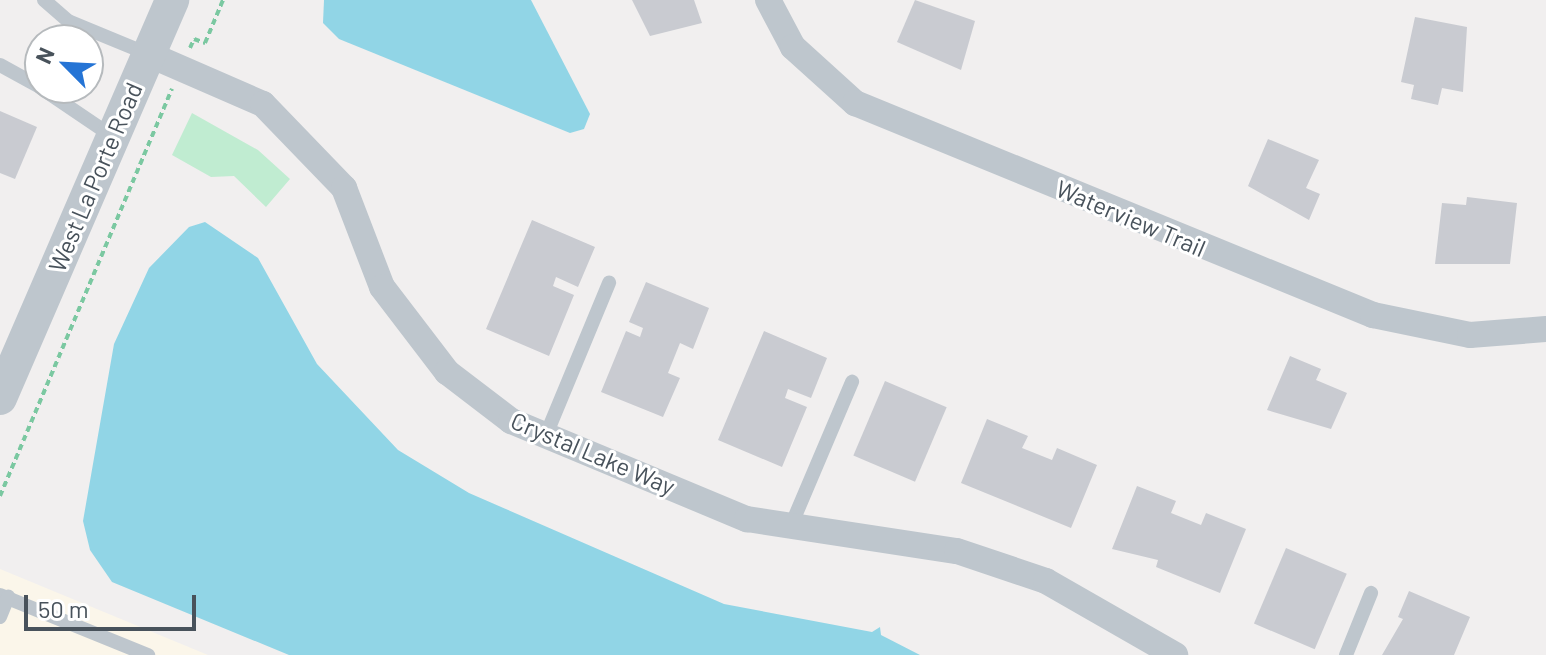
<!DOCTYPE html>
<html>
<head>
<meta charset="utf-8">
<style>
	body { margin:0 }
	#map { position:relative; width:1546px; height:655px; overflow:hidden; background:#f1efef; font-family:Barlow,sans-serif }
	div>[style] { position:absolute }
	.commercial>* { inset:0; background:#fbf6ea }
	.green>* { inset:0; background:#c0ecd1 }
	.water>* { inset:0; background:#91d5e6 }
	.building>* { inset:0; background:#c9cbd1; transform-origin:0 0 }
	.path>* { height:4px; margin-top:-2px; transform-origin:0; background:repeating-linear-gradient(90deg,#7bc8a1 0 6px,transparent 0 10px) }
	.service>* { height:14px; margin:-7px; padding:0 7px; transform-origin:7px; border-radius:7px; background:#bec6cd }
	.minor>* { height:26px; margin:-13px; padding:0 13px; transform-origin:13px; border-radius:13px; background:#bec6cd }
	.tertiary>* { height:34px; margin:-17px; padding:0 17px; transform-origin:17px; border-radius:17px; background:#bec6cd }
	span { translate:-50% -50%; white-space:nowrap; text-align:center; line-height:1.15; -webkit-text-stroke:6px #fff; paint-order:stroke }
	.street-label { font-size:24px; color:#48525b }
	.north { position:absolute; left:24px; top:24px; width:80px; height:80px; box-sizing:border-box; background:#fff; border:2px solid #b6babd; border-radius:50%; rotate:294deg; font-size:22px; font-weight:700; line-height:32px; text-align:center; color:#48525b }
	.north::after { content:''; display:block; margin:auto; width:28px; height:36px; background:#2574d5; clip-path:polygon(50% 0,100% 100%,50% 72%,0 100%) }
	.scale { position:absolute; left:24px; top:595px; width:172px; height:36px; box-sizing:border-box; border:4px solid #48525b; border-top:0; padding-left:10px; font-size:24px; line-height:28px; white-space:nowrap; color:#48525b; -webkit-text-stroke:6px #fff; paint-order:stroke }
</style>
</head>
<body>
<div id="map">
	<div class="commercial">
		<i style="clip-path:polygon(0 569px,208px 655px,0 655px)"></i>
	</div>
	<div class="green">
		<i style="clip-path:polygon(192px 113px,258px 150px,290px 179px,266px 207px,234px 176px,211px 177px,172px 155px)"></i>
	</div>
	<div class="water">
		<i style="clip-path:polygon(324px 0,531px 0,590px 114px,584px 129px,570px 133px,339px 39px,323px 23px)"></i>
		<i style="clip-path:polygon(205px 222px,258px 258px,317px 364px,398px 450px,469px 493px,724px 604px,872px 632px,880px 627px,881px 635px,920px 655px,289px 655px,112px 582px,90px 550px,83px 521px,114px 344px,149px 268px,189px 227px)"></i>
	</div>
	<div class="building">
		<i style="clip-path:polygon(632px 0,694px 0,702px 23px,650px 36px)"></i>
		<i style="clip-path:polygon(915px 0,975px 21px,961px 70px,897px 42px)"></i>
		<i style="clip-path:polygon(1415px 17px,1467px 27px,1463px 92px,1442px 88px,1438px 105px,1411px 99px,1414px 85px,1401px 82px)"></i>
		<i style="clip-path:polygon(0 111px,37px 127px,15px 179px,0 173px)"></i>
		<i style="clip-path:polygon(1268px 139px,1319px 160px,1306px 188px,1320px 194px,1309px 220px,1248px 186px)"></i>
		<i style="clip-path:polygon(1467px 197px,1517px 203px,1510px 264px,1435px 264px,1442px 203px,1466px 205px)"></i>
		<i style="clip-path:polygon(532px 220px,595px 247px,578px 287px,556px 277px,553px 286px,574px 295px,549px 356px,486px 329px)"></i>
		<i style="clip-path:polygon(646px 282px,709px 308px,693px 349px,680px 343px,668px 373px,680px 378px,663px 417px,601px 392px,626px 331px,640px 337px,643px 328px,629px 322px)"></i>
		<i style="clip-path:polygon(764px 331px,827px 358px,811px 398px,788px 389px,785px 398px,807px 407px,782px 467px,718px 440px)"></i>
		<i style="clip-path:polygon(1290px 356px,1321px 369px,1316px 380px,1347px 393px,1331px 429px,1267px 410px)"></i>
		<i style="left:885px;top:381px;width:67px;height:81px;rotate:23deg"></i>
		<i style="clip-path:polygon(987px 419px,1028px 436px,1022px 448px,1052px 460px,1057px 448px,1097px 465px,1071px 528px,961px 483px)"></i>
		<i style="clip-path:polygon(1137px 486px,1176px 501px,1171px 513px,1201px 525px,1206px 513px,1246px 529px,1220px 593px,1156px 567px,1158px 560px,1112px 549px)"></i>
		<i style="left:1286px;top:548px;width:66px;height:82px;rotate:23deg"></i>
		<i style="clip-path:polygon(1409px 591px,1470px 617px,1454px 655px,1382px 655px,1403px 619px,1398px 617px)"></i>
	</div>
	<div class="path">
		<i style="left:190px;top:48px;width:10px;rotate:-66deg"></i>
		<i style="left:194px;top:39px;width:12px;rotate:20deg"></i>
		<i style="left:205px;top:43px;width:47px;rotate:-67.3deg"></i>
		<i style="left:0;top:496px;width:442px;rotate:-67.1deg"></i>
	</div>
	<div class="service">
		<i style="left:44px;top:0;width:32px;rotate:41deg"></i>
		<i style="left:68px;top:21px;width:87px;rotate:22.4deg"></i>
		<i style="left:0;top:65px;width:46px;rotate:28.8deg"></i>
		<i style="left:41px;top:88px;width:86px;rotate:34.1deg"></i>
		<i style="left:546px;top:435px;width:165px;rotate:-67.5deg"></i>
		<i style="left:790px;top:528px;width:159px;rotate:-67deg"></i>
		<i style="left:0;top:595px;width:160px;rotate:22.1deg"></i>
		<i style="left:0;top:617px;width:22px;rotate:-68deg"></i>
		<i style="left:1346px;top:655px;width:67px;rotate:-68deg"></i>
	</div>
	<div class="minor">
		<i style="left:768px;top:0;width:53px;rotate:62deg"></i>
		<i style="left:793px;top:47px;width:84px;rotate:42.1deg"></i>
		<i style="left:855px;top:103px;width:560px;rotate:22.26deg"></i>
		<i style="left:1373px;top:315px;width:99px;rotate:11.7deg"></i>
		<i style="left:1470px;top:335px;width:76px;rotate:-4.5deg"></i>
		<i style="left:148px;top:54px;width:125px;rotate:23.5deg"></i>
		<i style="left:263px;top:104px;width:117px;rotate:46deg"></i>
		<i style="left:344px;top:188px;width:106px;rotate:69deg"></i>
		<i style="left:382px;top:287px;width:107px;rotate:52.6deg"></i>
		<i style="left:447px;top:372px;width:81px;rotate:37.4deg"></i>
		<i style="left:511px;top:421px;width:256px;rotate:22.6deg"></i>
		<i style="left:747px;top:519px;width:212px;rotate:8.7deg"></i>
		<i style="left:957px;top:551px;width:94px;rotate:18.6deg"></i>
		<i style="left:1046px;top:581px;width:149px;rotate:29.8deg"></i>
	</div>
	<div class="tertiary">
		<i style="left:0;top:398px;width:434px;rotate:-66.6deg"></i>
	</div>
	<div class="street-label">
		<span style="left:95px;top:177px;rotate:-67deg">West La Porte Road</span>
		<span style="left:1131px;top:218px;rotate:23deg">Waterview Trail</span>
		<span style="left:593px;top:453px;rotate:23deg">Crystal Lake Way</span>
	</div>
	<div class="north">N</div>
	<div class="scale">50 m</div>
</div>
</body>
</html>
